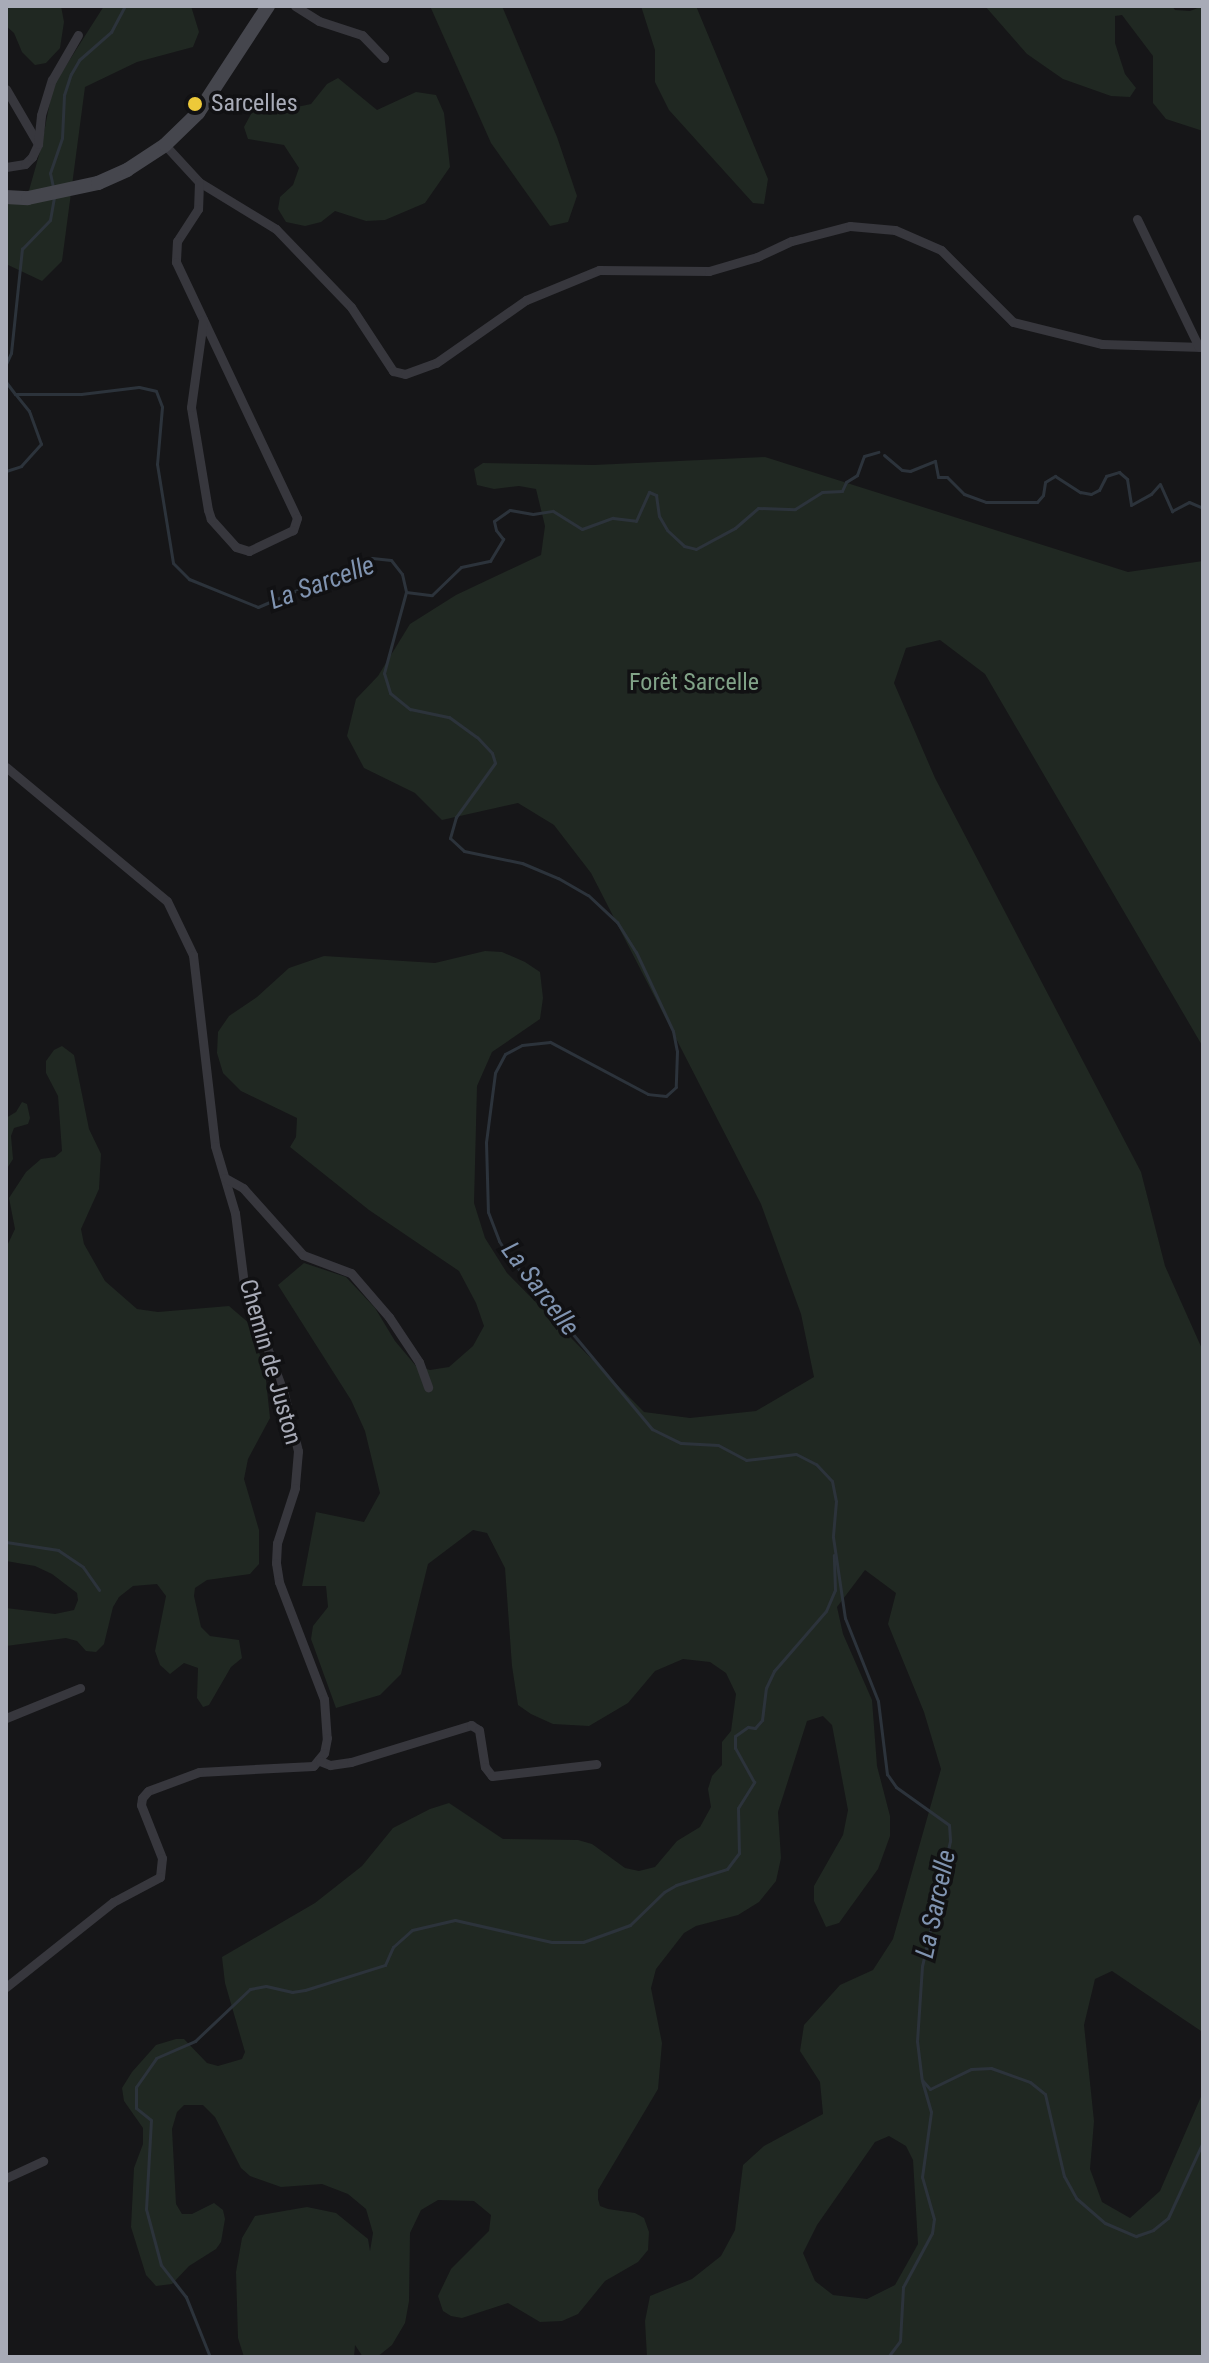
<!DOCTYPE html>
<html>
<head>
<meta charset="utf-8">
<style>
	body { margin:0 }
	#map { position:relative; width:1209px; height:2363px; overflow:hidden; background:#161618; font-family:"Roboto Condensed",sans-serif }
	div>[style] { position:absolute }
	.green>* { inset:0; background:#202822 }
	.stream>* { height:3px; margin:-1.5px; padding:0 1.5px; transform-origin:1.5px; border-radius:1.5px; background:#2c333b }
	.street>* { height:9px; margin:-4.5px; padding:0 4.5px; transform-origin:4.5px; border-radius:4.5px; background:#37373d }
	.secondary>* { height:14px; margin:-7px; padding:0 7px; transform-origin:7px; border-radius:7px; background:#45464d }
	.dots>* { width:22px; height:22px; translate:-50% -50%; box-sizing:border-box; border:4px solid #111113; border-radius:50% }
	span { translate:-50% -50%; white-space:nowrap; text-align:center; line-height:1.15; -webkit-text-stroke:7px #111113; paint-order:stroke }
	.poi-label { font-size:24px; color:#a8abb7 }
	.left { translate:0 -50%; text-align:left }
	.park-label { font-size:24px; color:#80a287 }
	.street-label { font-size:24px; color:#a8abb7 }
	.water-label { font-size:26px; color:#8094b1; font-style:italic }
	.frame { position:absolute; inset:0; border:8px solid #a8abb7; pointer-events:none }
</style>
</head>
<body>
<div id="map">
	<div class="green">
		<i style="clip-path:polygon(6px 6px,61px 6px,64px 22px,60px 48px,46px 63px,35px 65px,22px 52px,14px 33px,6px 26px)"></i>
		<i style="clip-path:polygon(104px 6px,191px 6px,199px 32px,193px 47px,137px 62px,85px 87px,62px 261px,42px 281px,6px 264px,6px 200px,26px 201px,41px 148px,53px 86px)"></i>
		<i style="clip-path:polygon(430px 6px,502px 6px,557px 137px,577px 196px,568px 222px,550px 226px,491px 143px)"></i>
		<i style="clip-path:polygon(641px 6px,696px 6px,768px 179px,764px 204px,753px 203px,669px 110px,655px 82px,655px 50px)"></i>
		<i style="clip-path:polygon(985px 6px,1172px 6px,1175px 10px,1190px 11px,1203px 6px,1203px 131px,1166px 119px,1153px 103px,1153px 56px,1122px 15px,1115px 16px,1115px 43px,1125px 74px,1136px 88px,1130px 97px,1111px 96px,1063px 79px,1027px 54px)"></i>
		<i style="clip-path:polygon(338px 78px,377px 110px,416px 92px,436px 95px,444px 113px,450px 167px,425px 203px,385px 220px,366px 221px,335px 211px,321px 222px,305px 226px,286px 222px,278px 209px,280px 197px,293px 185px,299px 168px,284px 145px,248px 139px,244px 127px,257px 103px,282px 99px,297px 107px,311px 104px,327px 84px)"></i>
		<i style="clip-path:polygon(evenodd,765px 457px,1128px 572px,1203px 561px,1203px 1047px,985px 674px,940px 640px,906px 648px,894px 683px,935px 778px,1141px 1172px,1165px 1266px,1203px 1351px,1203px 2039px,1201px 2031px,1112px 1971px,1095px 1979px,1084px 2025px,1094px 2121px,1090px 2169px,1102px 2202px,1130px 2218px,1160px 2191px,1203px 2092px,1203px 2357px,647px 2357px,645px 2321px,650px 2296px,692px 2279px,721px 2256px,735px 2230px,743px 2165px,764px 2146px,823px 2114px,820px 2082px,800px 2051px,804px 2025px,840px 1985px,873px 1970px,893px 1939px,941px 1769px,924px 1712px,888px 1624px,896px 1593px,865px 1570px,837px 1607px,843px 1634px,872px 1700px,877px 1766px,890px 1816px,890px 1836px,878px 1869px,839px 1923px,826px 1927px,814px 1901px,814px 1886px,843px 1835px,848px 1810px,832px 1725px,823px 1716px,807px 1721px,778px 1812px,781px 1858px,776px 1881px,759px 1902px,738px 1915px,696px 1926px,684px 1933px,656px 1969px,651px 1988px,662px 2043px,658px 2089px,598px 2190px,598px 2199px,600px 2206px,608px 2209px,635px 2213px,644px 2218px,649px 2232px,648px 2250px,638px 2262px,605px 2281px,578px 2314px,562px 2321px,540px 2322px,508px 2303px,462px 2318px,451px 2316px,443px 2311px,438px 2296px,451px 2269px,489px 2231px,491px 2215px,474px 2201px,438px 2200px,421px 2210px,410px 2233px,409px 2301px,405px 2323px,392px 2345px,377px 2357px,363px 2357px,355px 2345px,354px 2357px,244px 2357px,238px 2338px,236px 2272px,242px 2238px,255px 2216px,307px 2207px,336px 2213px,368px 2239px,370px 2251px,373px 2233px,366px 2209px,348px 2194px,322px 2184px,281px 2187px,250px 2176px,241px 2168px,215px 2117px,203px 2105px,184px 2105px,177px 2112px,172px 2129px,176px 2204px,182px 2214px,192px 2214px,214px 2203px,223px 2210px,225px 2219px,221px 2242px,216px 2249px,189px 2266px,172px 2284px,156px 2286px,146px 2275px,131px 2227px,134px 2168px,143px 2144px,143px 2128px,124px 2101px,122px 2088px,132px 2072px,156px 2045px,176px 2039px,184px 2039px,207px 2063px,218px 2066px,242px 2059px,245px 2052px,225px 1983px,222px 1957px,315px 1903px,362px 1866px,393px 1828px,430px 1809px,449px 1803px,503px 1839px,578px 1840px,592px 1844px,625px 1868px,639px 1871px,655px 1867px,677px 1841px,700px 1827px,711px 1807px,708px 1789px,712px 1776px,722px 1765px,722px 1742px,731px 1731px,736px 1694px,726px 1673px,710px 1662px,683px 1659px,655px 1671px,628px 1703px,589px 1726px,553px 1724px,531px 1714px,518px 1705px,512px 1666px,505px 1568px,487px 1533px,473px 1530px,428px 1564px,401px 1674px,380px 1695px,336px 1708px,311px 1639px,313px 1626px,328px 1607px,326px 1586px,302px 1586px,316px 1512px,364px 1522px,380px 1493px,365px 1431px,351px 1400px,278px 1285px,304px 1263px,346px 1277px,375px 1308px,395px 1341px,416px 1366px,430px 1370px,449px 1367px,473px 1346px,484px 1326px,476px 1303px,459px 1271px,369px 1210px,290px 1147px,296px 1137px,297px 1118px,241px 1091px,223px 1073px,217px 1053px,218px 1032px,229px 1016px,257px 997px,289px 968px,324px 956px,435px 963px,485px 951px,502px 952px,525px 962px,540px 972px,543px 998px,540px 1019px,492px 1052px,477px 1086px,474px 1203px,485px 1238px,507px 1273px,644px 1412px,690px 1418px,756px 1411px,814px 1377px,801px 1314px,761px 1204px,591px 873px,554px 825px,518px 803px,442px 820px,415px 793px,364px 768px,347px 736px,356px 699px,378px 676px,410px 624px,456px 595px,541px 555px,545px 526px,536px 489px,519px 486px,494px 489px,477px 485px,474px 469px,483px 463px,594px 465px,765px 457px,889px 2136px,906px 2146px,913px 2160px,918px 2244px,895px 2285px,867px 2299px,833px 2295px,815px 2281px,803px 2253px,817px 2225px,875px 2142px,889px 2136px)"></i>
		<i style="clip-path:polygon(62px 1046px,74px 1055px,89px 1129px,101px 1154px,99px 1189px,81px 1229px,84px 1244px,105px 1281px,137px 1309px,158px 1312px,229px 1306px,250px 1324px,265px 1371px,270px 1418px,248px 1459px,244px 1479px,259px 1530px,259px 1564px,250px 1574px,207px 1580px,195px 1588px,194px 1596px,201px 1627px,210px 1636px,239px 1640px,242px 1658px,231px 1667px,209px 1705px,203px 1707px,197px 1698px,198px 1668px,184px 1663px,170px 1674px,160px 1665px,155px 1651px,166px 1596px,157px 1584px,133px 1586px,119px 1597px,113px 1607px,104px 1644px,96px 1652px,86px 1651px,77px 1641px,66px 1638px,6px 1646px,6px 1608px,55px 1614px,74px 1610px,78px 1600px,77px 1593px,52px 1574px,35px 1566px,6px 1561px,6px 1248px,15px 1229px,9px 1198px,26px 1172px,41px 1159px,55px 1157px,62px 1151px,58px 1096px,46px 1073px,46px 1061px,54px 1050px)"></i>
		<i style="clip-path:polygon(22px 1102px,27px 1104px,30px 1118px,28px 1124px,14px 1128px,11px 1136px,13px 1159px,6px 1170px,6px 1118px,16px 1112px)"></i>
	</div>
	<div class="stream">
		<i style="left:53px;top:187px;width:14px;rotate:-102deg"></i>
		<i style="left:50px;top:173px;width:37px;rotate:-71deg"></i>
		<i style="left:62px;top:138px;width:43px;rotate:-87.3deg"></i>
		<i style="left:64px;top:95px;width:22px;rotate:-72deg"></i>
		<i style="left:71px;top:74px;width:16px;rotate:-60deg"></i>
		<i style="left:79px;top:60px;width:43px;rotate:-41.2deg"></i>
		<i style="left:111px;top:32px;width:30px;rotate:-62deg"></i>
		<i style="left:6px;top:364px;width:12px;rotate:-66deg"></i>
		<i style="left:11px;top:353px;width:105px;rotate:-84deg"></i>
		<i style="left:22px;top:249px;width:40px;rotate:-46deg"></i>
		<i style="left:50px;top:220px;width:22px;rotate:-80deg"></i>
		<i style="left:6px;top:382px;width:15px;rotate:53deg"></i>
		<i style="left:15px;top:394px;width:66px"></i>
		<i style="left:81px;top:394px;width:58px;rotate:-6.9deg"></i>
		<i style="left:139px;top:387px;width:17px;rotate:13deg"></i>
		<i style="left:156px;top:391px;width:17px;rotate:69deg"></i>
		<i style="left:162px;top:407px;width:57px;rotate:95deg"></i>
		<i style="left:157px;top:464px;width:100px;rotate:80.8deg"></i>
		<i style="left:173px;top:563px;width:23px;rotate:45deg"></i>
		<i style="left:189px;top:579px;width:74px;rotate:22.1deg"></i>
		<i style="left:258px;top:607px;width:124px;rotate:-23.3deg"></i>
		<i style="left:372px;top:558px;width:19px;rotate:6deg"></i>
		<i style="left:391px;top:560px;width:18px;rotate:52deg"></i>
		<i style="left:402px;top:574px;width:18px;rotate:77deg"></i>
		<i style="left:406px;top:592px;width:84px;rotate:105.2deg"></i>
		<i style="left:384px;top:673px;width:21px;rotate:73deg"></i>
		<i style="left:390px;top:693px;width:26px;rotate:39deg"></i>
		<i style="left:410px;top:709px;width:40px;rotate:12deg"></i>
		<i style="left:449px;top:717px;width:34px;rotate:36deg"></i>
		<i style="left:477px;top:737px;width:22px;rotate:47deg"></i>
		<i style="left:492px;top:753px;width:10px;rotate:73deg"></i>
		<i style="left:495px;top:763px;width:67px;rotate:125.8deg"></i>
		<i style="left:456px;top:817px;width:22px;rotate:106deg"></i>
		<i style="left:450px;top:838px;width:19px;rotate:43deg"></i>
		<i style="left:464px;top:851px;width:59px;rotate:11.7deg"></i>
		<i style="left:522px;top:863px;width:39px;rotate:23deg"></i>
		<i style="left:558px;top:878px;width:34px;rotate:30deg"></i>
		<i style="left:588px;top:895px;width:40px;rotate:43deg"></i>
		<i style="left:617px;top:922px;width:36px;rotate:58deg"></i>
		<i style="left:636px;top:952px;width:87px;rotate:64.9deg"></i>
		<i style="left:673px;top:1031px;width:20px;rotate:79deg"></i>
		<i style="left:677px;top:1051px;width:36px;rotate:92deg"></i>
		<i style="left:676px;top:1087px;width:13px;rotate:138deg"></i>
		<i style="left:666px;top:1096px;width:18px;rotate:-174deg"></i>
		<i style="left:648px;top:1094px;width:111px;rotate:-152deg"></i>
		<i style="left:550px;top:1042px;width:28px;rotate:174deg"></i>
		<i style="left:522px;top:1045px;width:19px;rotate:152deg"></i>
		<i style="left:505px;top:1054px;width:21px;rotate:118deg"></i>
		<i style="left:495px;top:1073px;width:70px;rotate:97.4deg"></i>
		<i style="left:486px;top:1142px;width:70px;rotate:88.4deg"></i>
		<i style="left:488px;top:1212px;width:31px;rotate:69deg"></i>
		<i style="left:499px;top:1241px;width:24px;rotate:57deg"></i>
		<i style="left:512px;top:1261px;width:219px;rotate:50.2deg"></i>
		<i style="left:652px;top:1429px;width:32px;rotate:26deg"></i>
		<i style="left:681px;top:1443px;width:37px;rotate:3deg"></i>
		<i style="left:718px;top:1445px;width:32px;rotate:28deg"></i>
		<i style="left:746px;top:1460px;width:50px;rotate:-6.8deg"></i>
		<i style="left:796px;top:1454px;width:22px;rotate:27deg"></i>
		<i style="left:816px;top:1464px;width:23px;rotate:47deg"></i>
		<i style="left:832px;top:1481px;width:20px;rotate:79deg"></i>
		<i style="left:836px;top:1501px;width:36px;rotate:95deg"></i>
		<i style="left:833px;top:1537px;width:82px;rotate:81.6deg"></i>
		<i style="left:845px;top:1618px;width:89px;rotate:68.3deg"></i>
		<i style="left:878px;top:1701px;width:74px;rotate:83deg"></i>
		<i style="left:887px;top:1774px;width:16px;rotate:55deg"></i>
		<i style="left:896px;top:1787px;width:65px;rotate:35.6deg"></i>
		<i style="left:949px;top:1825px;width:16px;rotate:86deg"></i>
		<i style="left:950px;top:1841px;width:128px;rotate:102.6deg"></i>
		<i style="left:922px;top:1966px;width:75px;rotate:93.8deg"></i>
		<i style="left:917px;top:2041px;width:39px;rotate:83deg"></i>
		<i style="left:922px;top:2080px;width:12px;rotate:48deg"></i>
		<i style="left:930px;top:2089px;width:46px;rotate:-26deg"></i>
		<i style="left:971px;top:2069px;width:20px;rotate:-3deg"></i>
		<i style="left:991px;top:2068px;width:41px;rotate:19.7deg"></i>
		<i style="left:1030px;top:2082px;width:19px;rotate:39deg"></i>
		<i style="left:1045px;top:2094px;width:84px;rotate:77deg"></i>
		<i style="left:1064px;top:2176px;width:25px;rotate:61deg"></i>
		<i style="left:1076px;top:2198px;width:38px;rotate:41deg"></i>
		<i style="left:1105px;top:2223px;width:34px;rotate:23deg"></i>
		<i style="left:1136px;top:2236px;width:18px;rotate:-19deg"></i>
		<i style="left:1153px;top:2230px;width:19px;rotate:-39deg"></i>
		<i style="left:1168px;top:2218px;width:84px;rotate:-65.3deg"></i>
		<i style="left:884px;top:455px;width:23px;rotate:40deg"></i>
		<i style="left:902px;top:470px;width:8px;rotate:7deg"></i>
		<i style="left:910px;top:471px;width:27px;rotate:-22deg"></i>
		<i style="left:935px;top:461px;width:16px;rotate:79deg"></i>
		<i style="left:938px;top:477px;width:9px"></i>
		<i style="left:947px;top:477px;width:24px;rotate:45deg"></i>
		<i style="left:964px;top:494px;width:23px;rotate:20deg"></i>
		<i style="left:986px;top:502px;width:51px"></i>
		<i style="left:1037px;top:502px;width:9px;rotate:-49deg"></i>
		<i style="left:1043px;top:495px;width:13px;rotate:-81deg"></i>
		<i style="left:1045px;top:482px;width:12px;rotate:-31deg"></i>
		<i style="left:1055px;top:476px;width:30px;rotate:33deg"></i>
		<i style="left:1080px;top:492px;width:11px;rotate:10deg"></i>
		<i style="left:1091px;top:494px;width:9px;rotate:-27deg"></i>
		<i style="left:1099px;top:490px;width:16px;rotate:-63deg"></i>
		<i style="left:1106px;top:476px;width:14px;rotate:-17deg"></i>
		<i style="left:1119px;top:472px;width:11px;rotate:41deg"></i>
		<i style="left:1127px;top:479px;width:26px;rotate:81deg"></i>
		<i style="left:1131px;top:505px;width:23px;rotate:-29deg"></i>
		<i style="left:1151px;top:494px;width:13px;rotate:-48deg"></i>
		<i style="left:1160px;top:484px;width:30px;rotate:66deg"></i>
		<i style="left:1172px;top:511px;width:19px;rotate:-28deg"></i>
		<i style="left:1189px;top:502px;width:15px;rotate:23deg"></i>
		<i style="left:6px;top:471px;width:16px;rotate:-18deg"></i>
		<i style="left:21px;top:466px;width:30px;rotate:-48deg"></i>
		<i style="left:41px;top:444px;width:35px;rotate:-110deg"></i>
		<i style="left:29px;top:411px;width:22px;rotate:-129deg"></i>
		<i style="left:406px;top:592px;width:26px;rotate:7deg"></i>
		<i style="left:432px;top:595px;width:40px;rotate:-44deg"></i>
		<i style="left:461px;top:567px;width:30px;rotate:-12deg"></i>
		<i style="left:490px;top:561px;width:26px;rotate:-59deg"></i>
		<i style="left:503px;top:539px;width:11px;rotate:-128deg"></i>
		<i style="left:496px;top:530px;width:9px;rotate:-103deg"></i>
		<i style="left:494px;top:521px;width:19px;rotate:-35deg"></i>
		<i style="left:510px;top:510px;width:23px;rotate:10deg"></i>
		<i style="left:533px;top:514px;width:20px;rotate:-9deg"></i>
		<i style="left:553px;top:511px;width:34px;rotate:32deg"></i>
		<i style="left:582px;top:529px;width:33px;rotate:-20deg"></i>
		<i style="left:613px;top:518px;width:23px;rotate:7deg"></i>
		<i style="left:636px;top:521px;width:32px;rotate:-66deg"></i>
		<i style="left:649px;top:492px;width:8px;rotate:23deg"></i>
		<i style="left:656px;top:495px;width:21px;rotate:82deg"></i>
		<i style="left:659px;top:516px;width:16px;rotate:60deg"></i>
		<i style="left:667px;top:530px;width:23px;rotate:43deg"></i>
		<i style="left:684px;top:546px;width:12px;rotate:14deg"></i>
		<i style="left:696px;top:549px;width:44px;rotate:-28.3deg"></i>
		<i style="left:735px;top:528px;width:30px;rotate:-41deg"></i>
		<i style="left:758px;top:508px;width:37px;rotate:2deg"></i>
		<i style="left:795px;top:509px;width:32px;rotate:-32deg"></i>
		<i style="left:822px;top:492px;width:20px;rotate:-3deg"></i>
		<i style="left:842px;top:491px;width:10px;rotate:-66deg"></i>
		<i style="left:846px;top:482px;width:13px;rotate:-32deg"></i>
		<i style="left:857px;top:475px;width:20px;rotate:-70deg"></i>
		<i style="left:864px;top:456px;width:15px;rotate:-16deg"></i>
		<i style="left:6px;top:1542px;width:53px;rotate:8.7deg"></i>
		<i style="left:58px;top:1550px;width:30px;rotate:34deg"></i>
		<i style="left:83px;top:1567px;width:28px;rotate:55deg"></i>
		<i style="left:210px;top:2357px;width:65px;rotate:-111.8deg"></i>
		<i style="left:186px;top:2297px;width:41px;rotate:-128deg"></i>
		<i style="left:161px;top:2265px;width:58px;rotate:-105deg"></i>
		<i style="left:146px;top:2209px;width:89px;rotate:-86.8deg"></i>
		<i style="left:151px;top:2120px;width:19px;rotate:-141deg"></i>
		<i style="left:136px;top:2108px;width:21px;rotate:-90deg"></i>
		<i style="left:136px;top:2087px;width:35px;rotate:-55deg"></i>
		<i style="left:156px;top:2058px;width:43px;rotate:-23.6deg"></i>
		<i style="left:195px;top:2041px;width:76px;rotate:-43.4deg"></i>
		<i style="left:250px;top:1989px;width:16px;rotate:-11deg"></i>
		<i style="left:266px;top:1986px;width:27px;rotate:13deg"></i>
		<i style="left:292px;top:1992px;width:13px;rotate:-9deg"></i>
		<i style="left:305px;top:1990px;width:84px;rotate:-17.4deg"></i>
		<i style="left:385px;top:1965px;width:20px;rotate:-66deg"></i>
		<i style="left:393px;top:1947px;width:25px;rotate:-42deg"></i>
		<i style="left:412px;top:1930px;width:44px;rotate:-13.1deg"></i>
		<i style="left:455px;top:1920px;width:99px;rotate:12.8deg"></i>
		<i style="left:552px;top:1942px;width:31px"></i>
		<i style="left:583px;top:1942px;width:50px;rotate:-19.9deg"></i>
		<i style="left:630px;top:1925px;width:47px;rotate:-44.1deg"></i>
		<i style="left:664px;top:1892px;width:14px;rotate:-30deg"></i>
		<i style="left:676px;top:1885px;width:53px;rotate:-17.4deg"></i>
		<i style="left:727px;top:1869px;width:20px;rotate:-53deg"></i>
		<i style="left:739px;top:1853px;width:45px;rotate:-91.3deg"></i>
		<i style="left:738px;top:1808px;width:31px;rotate:-58deg"></i>
		<i style="left:754px;top:1782px;width:39px;rotate:-119deg"></i>
		<i style="left:735px;top:1748px;width:12px;rotate:-90deg"></i>
		<i style="left:735px;top:1736px;width:16px;rotate:-35deg"></i>
		<i style="left:748px;top:1727px;width:7px;rotate:8deg"></i>
		<i style="left:755px;top:1728px;width:11px;rotate:-49deg"></i>
		<i style="left:762px;top:1720px;width:32px;rotate:-83deg"></i>
		<i style="left:766px;top:1688px;width:19px;rotate:-65deg"></i>
		<i style="left:774px;top:1671px;width:79px;rotate:-49.1deg"></i>
		<i style="left:826px;top:1611px;width:23px;rotate:-67deg"></i>
		<i style="left:835px;top:1590px;width:35px;rotate:-92deg"></i>
		<i style="left:888px;top:2357px;width:20px;rotate:-53deg"></i>
		<i style="left:900px;top:2341px;width:54px;rotate:-86.8deg"></i>
		<i style="left:903px;top:2287px;width:61px;rotate:-61.8deg"></i>
		<i style="left:932px;top:2233px;width:14px;rotate:-82deg"></i>
		<i style="left:934px;top:2219px;width:44px;rotate:-105.9deg"></i>
		<i style="left:922px;top:2177px;width:66px;rotate:-82.1deg"></i>
		<i style="left:931px;top:2112px;width:32px;rotate:-106deg"></i>
	</div>
	<div class="street">
		<i style="left:295px;top:6px;width:28px;rotate:32deg"></i>
		<i style="left:319px;top:21px;width:45px;rotate:18deg"></i>
		<i style="left:362px;top:35px;width:32px;rotate:46deg"></i>
		<i style="left:6px;top:89px;width:64px;rotate:59.8deg"></i>
		<i style="left:165px;top:145px;width:50px;rotate:47.4deg"></i>
		<i style="left:199px;top:182px;width:90px;rotate:31.4deg"></i>
		<i style="left:276px;top:229px;width:108px;rotate:46.1deg"></i>
		<i style="left:351px;top:307px;width:77px;rotate:56.7deg"></i>
		<i style="left:393px;top:371px;width:12px;rotate:14deg"></i>
		<i style="left:405px;top:374px;width:33px;rotate:-20deg"></i>
		<i style="left:436px;top:363px;width:110px;rotate:-35deg"></i>
		<i style="left:526px;top:300px;width:79px;rotate:-22.3deg"></i>
		<i style="left:599px;top:270px;width:110px;rotate:0.5deg"></i>
		<i style="left:709px;top:271px;width:50px;rotate:-16.3deg"></i>
		<i style="left:757px;top:257px;width:38px;rotate:-25deg"></i>
		<i style="left:792px;top:241px;width:60px;rotate:-14.5deg"></i>
		<i style="left:850px;top:226px;width:45px;rotate:5.1deg"></i>
		<i style="left:895px;top:230px;width:50px;rotate:23.5deg"></i>
		<i style="left:941px;top:250px;width:102px;rotate:45deg"></i>
		<i style="left:1013px;top:322px;width:92px;rotate:13.9deg"></i>
		<i style="left:1102px;top:344px;width:101px;rotate:1.7deg"></i>
		<i style="left:6px;top:167px;width:19px;rotate:-9deg"></i>
		<i style="left:25px;top:164px;width:10px;rotate:-45deg"></i>
		<i style="left:32px;top:157px;width:14px;rotate:-65deg"></i>
		<i style="left:38px;top:144px;width:29px;rotate:-84deg"></i>
		<i style="left:41px;top:115px;width:37px;rotate:-73deg"></i>
		<i style="left:52px;top:80px;width:52px;rotate:-60deg"></i>
		<i style="left:199px;top:182px;width:27px;rotate:92deg"></i>
		<i style="left:198px;top:209px;width:38px;rotate:123deg"></i>
		<i style="left:177px;top:241px;width:21px;rotate:93deg"></i>
		<i style="left:176px;top:262px;width:283px;rotate:64.7deg"></i>
		<i style="left:297px;top:518px;width:13px;rotate:108deg"></i>
		<i style="left:293px;top:530px;width:49px;rotate:154.5deg"></i>
		<i style="left:249px;top:551px;width:14px;rotate:-163deg"></i>
		<i style="left:236px;top:547px;width:38px;rotate:-132deg"></i>
		<i style="left:211px;top:519px;width:9px;rotate:-108deg"></i>
		<i style="left:208px;top:510px;width:104px;rotate:-99.4deg"></i>
		<i style="left:191px;top:407px;width:88px;rotate:-82.1deg"></i>
		<i style="left:1137px;top:219px;width:142px;rotate:64.2deg"></i>
		<i style="left:6px;top:767px;width:209px;rotate:39.8deg"></i>
		<i style="left:167px;top:901px;width:60px;rotate:64.3deg"></i>
		<i style="left:193px;top:955px;width:192px;rotate:83.4deg"></i>
		<i style="left:215px;top:1146px;width:70px;rotate:73.4deg"></i>
		<i style="left:235px;top:1213px;width:72px;rotate:82.8deg"></i>
		<i style="left:244px;top:1284px;width:117px;rotate:70deg"></i>
		<i style="left:284px;top:1394px;width:59px;rotate:76.2deg"></i>
		<i style="left:298px;top:1451px;width:37px;rotate:95deg"></i>
		<i style="left:295px;top:1488px;width:58px;rotate:108.1deg"></i>
		<i style="left:277px;top:1543px;width:20px;rotate:93deg"></i>
		<i style="left:276px;top:1563px;width:19px;rotate:81deg"></i>
		<i style="left:279px;top:1582px;width:125px;rotate:69deg"></i>
		<i style="left:324px;top:1699px;width:39px;rotate:86deg"></i>
		<i style="left:327px;top:1738px;width:15px;rotate:101deg"></i>
		<i style="left:324px;top:1753px;width:17px;rotate:130deg"></i>
		<i style="left:313px;top:1766px;width:114px;rotate:177deg"></i>
		<i style="left:199px;top:1772px;width:54px;rotate:159.6deg"></i>
		<i style="left:148px;top:1791px;width:9px;rotate:131deg"></i>
		<i style="left:142px;top:1798px;width:7px;rotate:98deg"></i>
		<i style="left:141px;top:1805px;width:57px;rotate:68.4deg"></i>
		<i style="left:162px;top:1858px;width:19px;rotate:96deg"></i>
		<i style="left:160px;top:1877px;width:53px;rotate:152deg"></i>
		<i style="left:113px;top:1902px;width:137px;rotate:141.5deg"></i>
		<i style="left:225px;top:1178px;width:21px;rotate:29deg"></i>
		<i style="left:243px;top:1188px;width:90px;rotate:48.2deg"></i>
		<i style="left:303px;top:1255px;width:51px;rotate:20.6deg"></i>
		<i style="left:351px;top:1273px;width:58px;rotate:49.2deg"></i>
		<i style="left:389px;top:1317px;width:54px;rotate:56.3deg"></i>
		<i style="left:419px;top:1362px;width:27px;rotate:70deg"></i>
		<i style="left:6px;top:1718px;width:80px;rotate:-22.1deg"></i>
		<i style="left:320px;top:1761px;width:11px;rotate:22deg"></i>
		<i style="left:330px;top:1765px;width:21px;rotate:-8deg"></i>
		<i style="left:351px;top:1762px;width:126px;rotate:-17.1deg"></i>
		<i style="left:471px;top:1725px;width:9px;rotate:32deg"></i>
		<i style="left:479px;top:1730px;width:37px;rotate:81deg"></i>
		<i style="left:485px;top:1767px;width:11px;rotate:52deg"></i>
		<i style="left:492px;top:1776px;width:105px;rotate:-6.6deg"></i>
		<i style="left:6px;top:2178px;width:41px;rotate:-24.7deg"></i>
	</div>
	<div class="secondary">
		<i style="left:6px;top:197px;width:22px;rotate:3deg"></i>
		<i style="left:28px;top:198px;width:72px;rotate:-12.1deg"></i>
		<i style="left:98px;top:183px;width:32px;rotate:-24deg"></i>
		<i style="left:127px;top:170px;width:45px;rotate:-33.3deg"></i>
		<i style="left:165px;top:145px;width:46px;rotate:-44.1deg"></i>
		<i style="left:198px;top:113px;width:128px;rotate:-56.8deg"></i>
	</div>
	<div class="dots">
		<i style="left:195px;top:104px;background:#edc939"></i>
	</div>
	<div class="poi-label">
		<span class="left" style="left:211px;top:104px">Sarcelles</span>
	</div>
	<div class="park-label">
		<span style="left:694px;top:683px">Forêt Sarcelle</span>
	</div>
	<div class="street-label">
		<span style="left:270px;top:1362px;rotate:74deg">Chemin de Juston</span>
	</div>
	<div class="water-label">
		<span style="left:322px;top:583px;rotate:-20deg">La Sarcelle</span>
		<span style="left:540px;top:1289px;rotate:53deg">La Sarcelle</span>
		<span style="left:936px;top:1904px;rotate:-78deg">La Sarcelle</span>
	</div>
	<div class="frame"></div>
</div>
</body>
</html>
